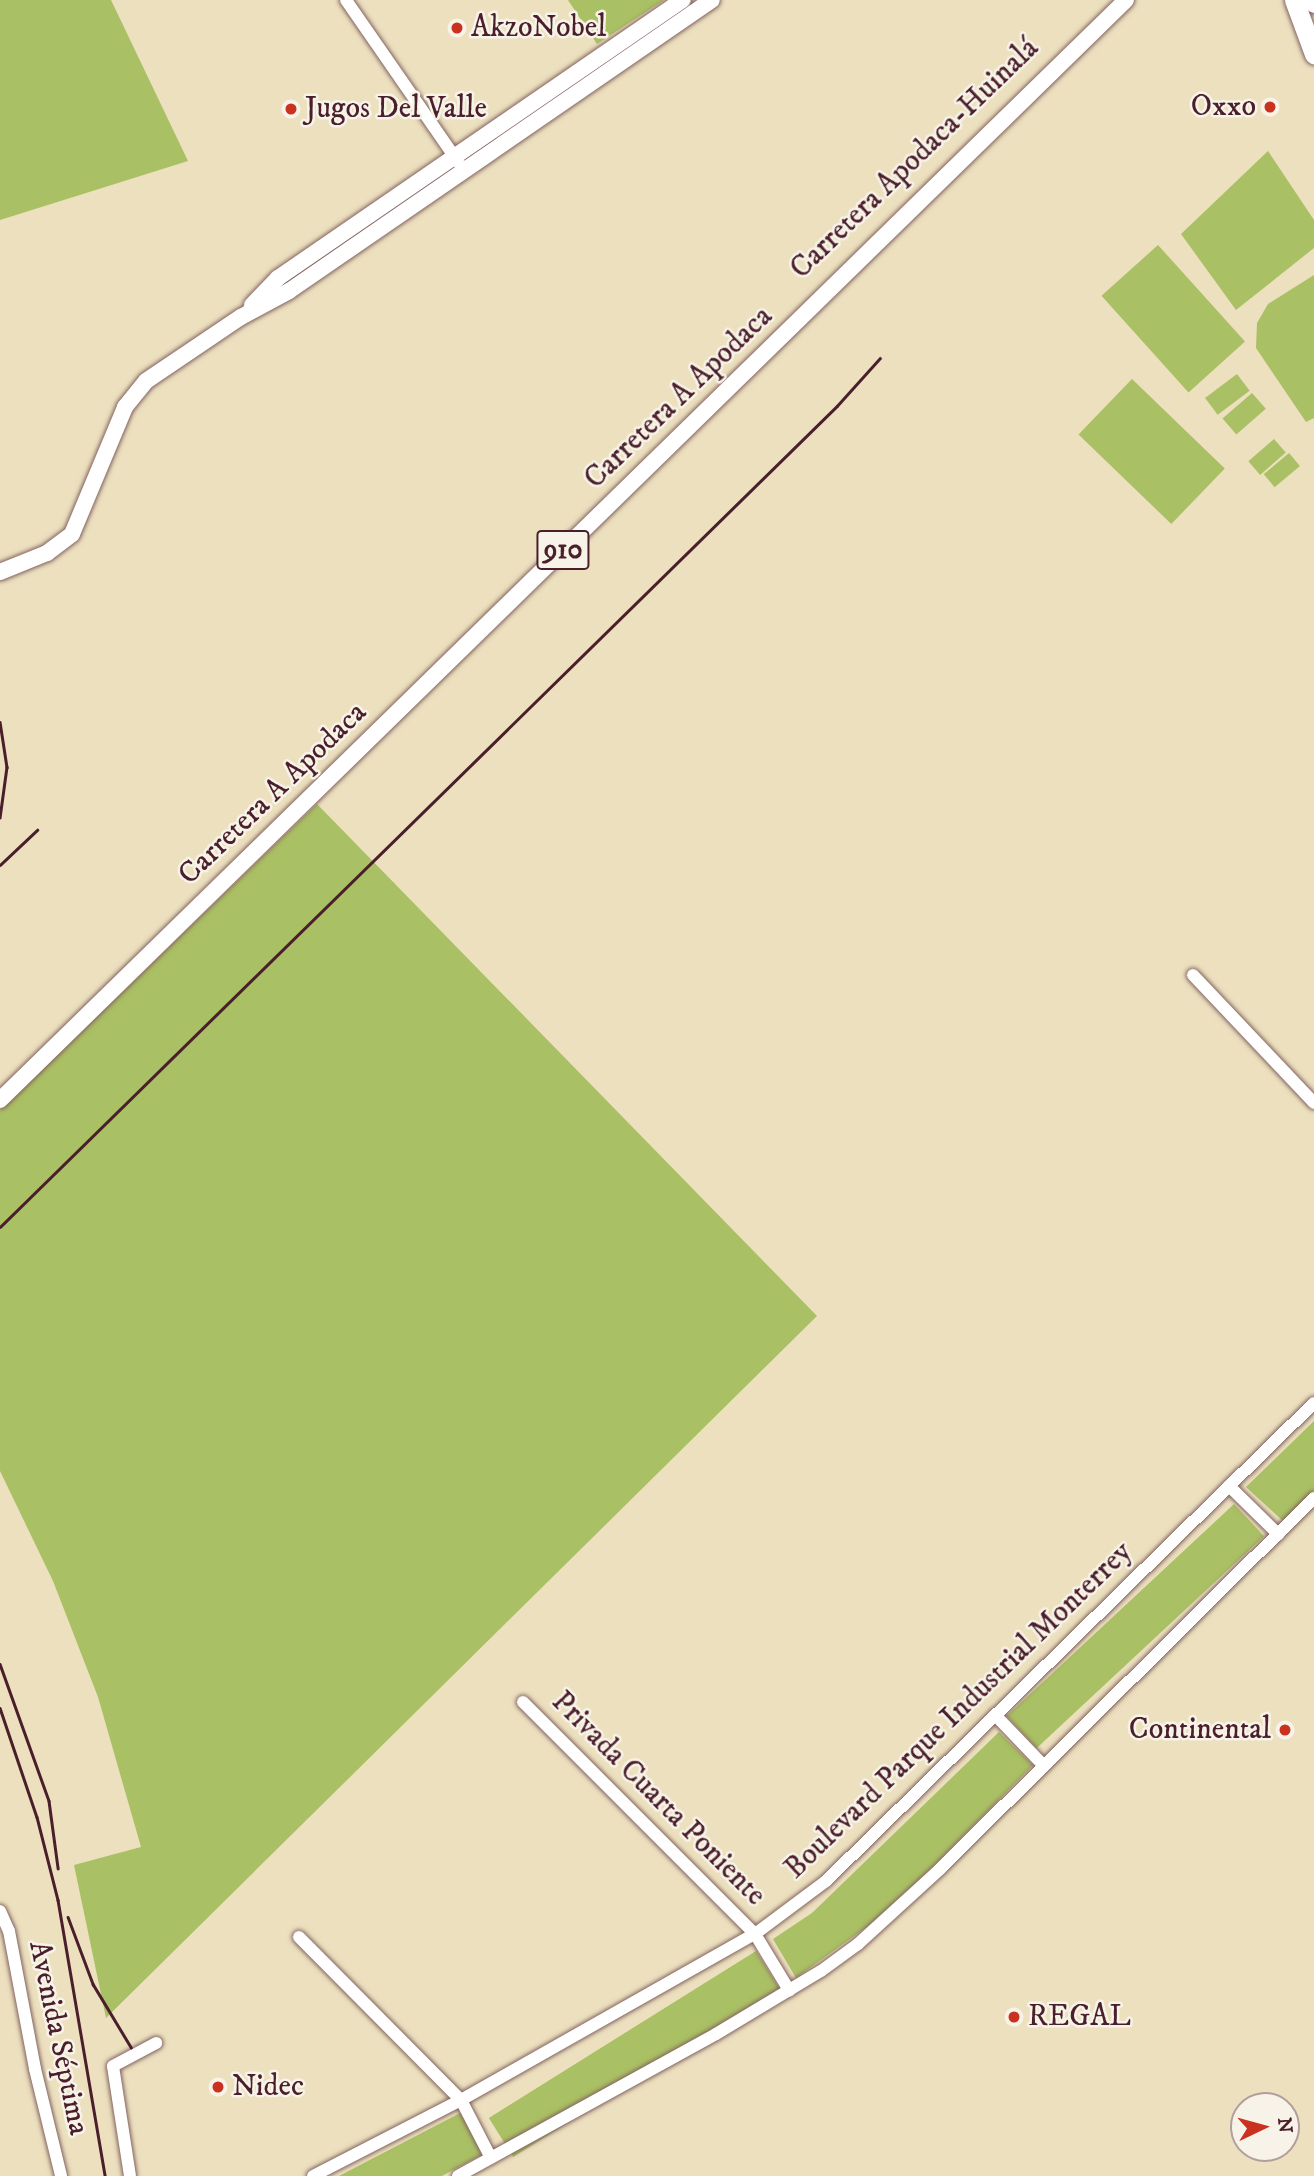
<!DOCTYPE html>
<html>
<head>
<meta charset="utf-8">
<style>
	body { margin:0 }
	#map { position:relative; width:1314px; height:2176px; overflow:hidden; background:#ece0bf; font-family:"IM FELL DW Pica",serif }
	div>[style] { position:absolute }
	.green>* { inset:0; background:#aac064; transform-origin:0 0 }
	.roads { filter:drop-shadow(0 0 2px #83635f) drop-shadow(0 0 2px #83635f) }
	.minor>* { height:12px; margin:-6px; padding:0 6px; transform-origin:6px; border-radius:6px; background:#fff }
	.major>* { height:16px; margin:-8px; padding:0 8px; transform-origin:8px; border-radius:8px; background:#fff }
	.highway>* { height:19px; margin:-9.5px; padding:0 9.5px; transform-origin:9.5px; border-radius:9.5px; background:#fff }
	.rail>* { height:2.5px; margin:-1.25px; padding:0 1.25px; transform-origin:1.25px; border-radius:1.25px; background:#4a1f2b }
	.dots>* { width:19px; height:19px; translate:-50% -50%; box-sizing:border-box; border:4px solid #f7f3e8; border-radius:50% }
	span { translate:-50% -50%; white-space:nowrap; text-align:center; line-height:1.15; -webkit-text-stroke:5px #f7f3e8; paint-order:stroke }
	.shield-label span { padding:2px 5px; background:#f7f3e8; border:2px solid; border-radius:5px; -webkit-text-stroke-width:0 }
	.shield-label { font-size:28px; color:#4a1f2b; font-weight:700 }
	.poi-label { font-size:30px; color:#4a1f2b }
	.left { translate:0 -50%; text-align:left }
	.right { translate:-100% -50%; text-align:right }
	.street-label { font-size:30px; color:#4a1f2b }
	.north { position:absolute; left:1230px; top:2092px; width:70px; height:70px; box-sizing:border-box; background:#f7f3e8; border:2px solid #b29e9c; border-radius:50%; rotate:85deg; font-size:19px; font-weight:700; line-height:28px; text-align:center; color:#4a1f2b }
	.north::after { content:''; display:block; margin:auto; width:24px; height:32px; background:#c8321e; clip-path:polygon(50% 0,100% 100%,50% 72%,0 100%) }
</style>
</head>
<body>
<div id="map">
	<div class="green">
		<i style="clip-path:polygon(0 0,111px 0,188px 161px,0 220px)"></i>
		<i style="clip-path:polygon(568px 0,664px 0,597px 44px)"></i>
		<i style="clip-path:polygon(1268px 151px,1314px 220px,1314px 248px,1236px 310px,1181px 234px)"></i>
		<i style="left:1158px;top:245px;width:130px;height:76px;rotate:48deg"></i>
		<i style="clip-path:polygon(1314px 275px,1314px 418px,1306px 422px,1256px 348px,1257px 323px,1268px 304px)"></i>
		<i style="left:1237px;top:374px;width:21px;height:40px;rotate:53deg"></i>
		<i style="left:1132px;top:379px;width:129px;height:77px;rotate:44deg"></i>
		<i style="left:1252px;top:393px;width:21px;height:39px;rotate:49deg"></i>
		<i style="left:1274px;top:439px;width:18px;height:34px;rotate:49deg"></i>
		<i style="left:1289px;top:453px;width:17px;height:33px;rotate:50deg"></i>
		<i style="clip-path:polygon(317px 804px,817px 1316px,106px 2018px,74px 1865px,141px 1847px,98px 1697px,53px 1581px,0 1471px,0 1110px)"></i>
		<i style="clip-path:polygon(1314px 1421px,1314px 1492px,1284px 1522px,1246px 1487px)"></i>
		<i style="left:1234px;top:1504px;width:44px;height:311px;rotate:47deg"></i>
		<i style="clip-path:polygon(999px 1732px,1033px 1765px,890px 1910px,796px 1978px,773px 1939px,812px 1913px)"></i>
		<i style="left:756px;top:1951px;width:46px;height:315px;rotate:58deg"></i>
		<i style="clip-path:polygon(462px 2112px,483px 2154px,442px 2176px,339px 2176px)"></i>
	</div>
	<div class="roads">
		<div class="minor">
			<i style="left:346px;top:0;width:198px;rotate:55.3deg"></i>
			<i style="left:1193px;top:975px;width:176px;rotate:46.6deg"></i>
			<i style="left:1229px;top:1486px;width:69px;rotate:44.4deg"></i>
			<i style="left:523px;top:1702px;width:328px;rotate:45deg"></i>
			<i style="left:755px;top:1934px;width:66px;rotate:58.7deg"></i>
			<i style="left:997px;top:1717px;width:66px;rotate:46.2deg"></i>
			<i style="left:0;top:1911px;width:22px;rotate:66deg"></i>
			<i style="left:9px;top:1931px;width:140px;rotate:79.3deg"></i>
			<i style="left:35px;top:2069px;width:110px;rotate:76.3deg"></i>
			<i style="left:299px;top:1937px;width:230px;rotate:45.2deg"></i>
			<i style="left:461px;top:2100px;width:65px;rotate:62.7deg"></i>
			<i style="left:130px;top:2176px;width:111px;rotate:-98.8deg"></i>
			<i style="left:113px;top:2066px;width:49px;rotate:-28.1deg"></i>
			<i style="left:313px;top:2176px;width:166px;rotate:-27.2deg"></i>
			<i style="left:461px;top:2100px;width:338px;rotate:-29.5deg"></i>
			<i style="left:755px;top:1934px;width:89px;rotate:-36.7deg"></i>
			<i style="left:826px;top:1881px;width:683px;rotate:-44.41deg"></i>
			<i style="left:458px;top:2176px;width:294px;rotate:-28.8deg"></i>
			<i style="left:716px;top:2034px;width:122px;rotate:-31deg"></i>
			<i style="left:821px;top:1971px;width:46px;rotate:-36.1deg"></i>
			<i style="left:858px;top:1944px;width:111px;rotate:-42.4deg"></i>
			<i style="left:940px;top:1869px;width:527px;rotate:-44.77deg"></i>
		</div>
		<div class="major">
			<i style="left:252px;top:305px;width:37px;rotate:-46deg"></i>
			<i style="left:278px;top:278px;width:491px;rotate:-34.5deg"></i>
			<i style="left:0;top:572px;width:51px;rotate:-22deg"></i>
			<i style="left:47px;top:553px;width:31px;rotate:-37deg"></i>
			<i style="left:72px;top:534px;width:138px;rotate:-67.3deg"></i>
			<i style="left:125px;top:407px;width:33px;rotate:-51deg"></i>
			<i style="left:146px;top:381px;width:115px;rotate:-34deg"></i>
			<i style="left:241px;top:317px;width:55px;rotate:-28.4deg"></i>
			<i style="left:289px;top:291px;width:513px;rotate:-34.53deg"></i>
			<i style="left:0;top:1100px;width:1574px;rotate:-44.33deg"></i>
		</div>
		<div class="highway">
			<i style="left:1294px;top:0;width:58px;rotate:69.7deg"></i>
			<i style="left:1313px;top:0;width:3px;rotate:72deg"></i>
		</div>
	</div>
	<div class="rail">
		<i style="left:0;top:722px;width:46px;rotate:81.2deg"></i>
		<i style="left:7px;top:767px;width:51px;rotate:97.8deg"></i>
		<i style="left:0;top:865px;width:51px;rotate:-43.4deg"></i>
		<i style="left:0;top:1227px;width:1172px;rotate:-44.45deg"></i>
		<i style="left:837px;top:406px;width:64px;rotate:-48.1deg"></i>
		<i style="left:0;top:1664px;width:145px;rotate:70.3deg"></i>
		<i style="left:49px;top:1801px;width:68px;rotate:82.3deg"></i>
		<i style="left:0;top:1708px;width:115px;rotate:71.3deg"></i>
		<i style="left:37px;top:1817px;width:86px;rotate:75.8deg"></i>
		<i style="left:58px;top:1900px;width:280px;rotate:80.3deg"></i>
		<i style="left:68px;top:1917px;width:72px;rotate:69.5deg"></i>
		<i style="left:93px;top:1984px;width:74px;rotate:58.9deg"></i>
	</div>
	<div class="dots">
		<i style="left:457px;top:28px;background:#c8321e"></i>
		<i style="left:1270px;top:107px;background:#c8321e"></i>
		<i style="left:291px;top:109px;background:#c8321e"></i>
		<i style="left:1285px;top:1730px;background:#c8321e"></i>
		<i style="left:1014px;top:2017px;background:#c8321e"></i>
		<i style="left:218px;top:2087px;background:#c8321e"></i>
	</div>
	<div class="shield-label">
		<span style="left:563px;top:550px">910</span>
	</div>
	<div class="poi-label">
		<span class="left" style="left:471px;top:28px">AkzoNobel</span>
		<span class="right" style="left:1256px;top:107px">Oxxo</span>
		<span class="left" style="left:305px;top:109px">Jugos Del Valle</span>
		<span class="right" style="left:1271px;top:1730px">Continental</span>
		<span class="left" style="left:1028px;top:2017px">REGAL</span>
		<span class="left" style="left:232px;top:2087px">Nidec</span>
	</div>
	<div class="street-label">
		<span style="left:915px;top:159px;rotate:-44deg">Carretera Apodaca-Huinalá</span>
		<span style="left:679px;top:398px;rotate:-44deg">Carretera A Apodaca</span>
		<span style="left:273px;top:794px;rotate:-44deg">Carretera A Apodaca</span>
		<span style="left:959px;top:1711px;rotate:-44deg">Boulevard Parque Industrial Monterrey</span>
		<span style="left:658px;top:1799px;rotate:45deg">Privada Cuarta Poniente</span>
		<span style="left:58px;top:2038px;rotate:78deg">Avenida Séptima</span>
	</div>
	<div class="north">N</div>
</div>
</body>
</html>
